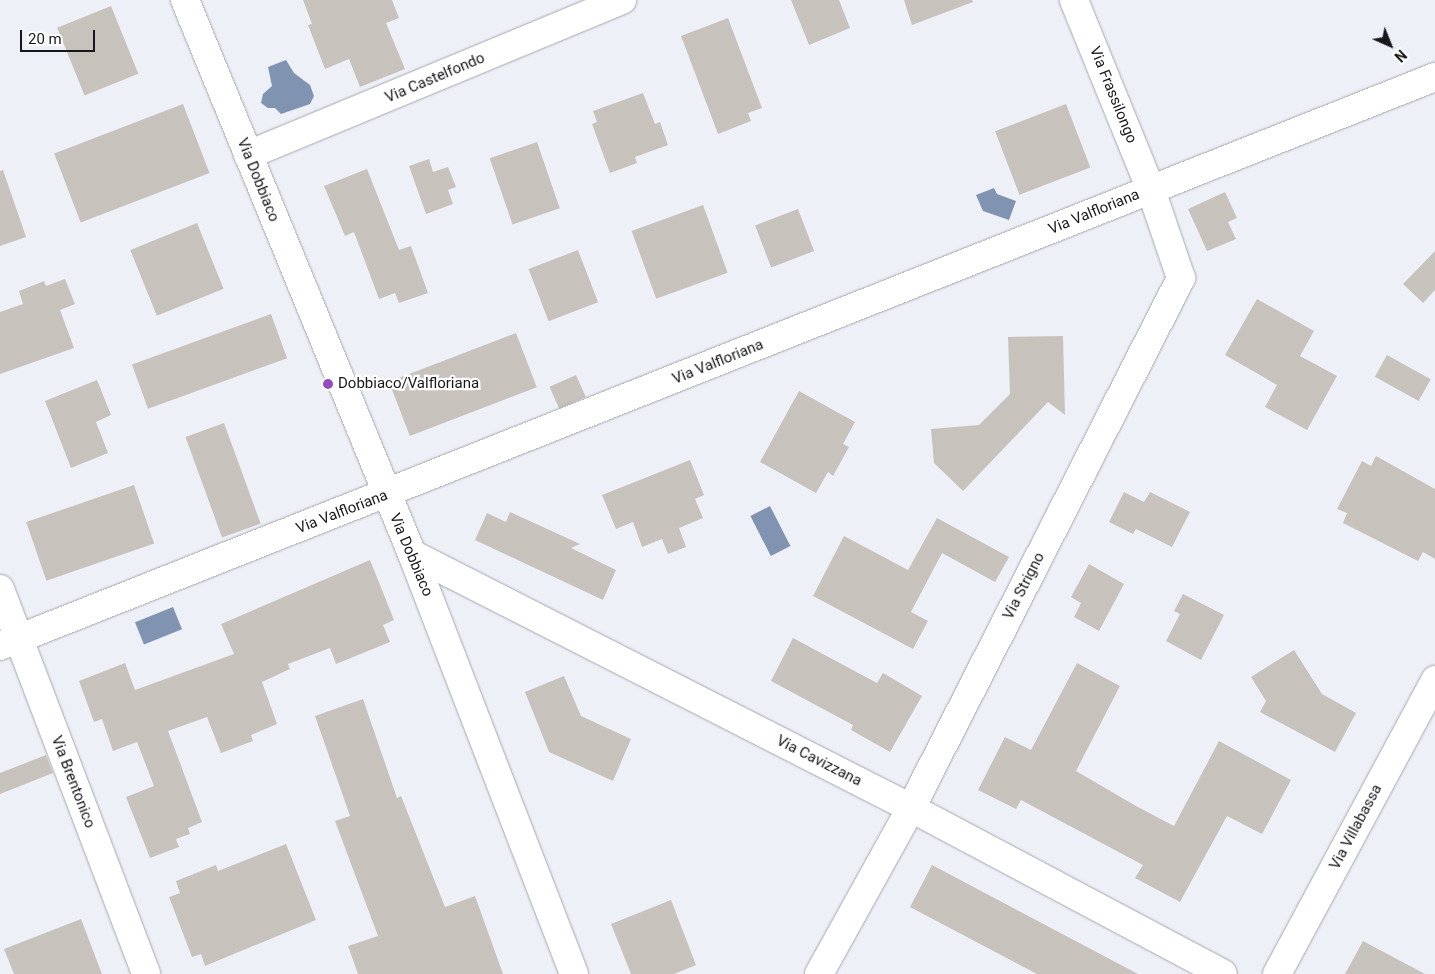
<!DOCTYPE html>
<html>
<head>
<meta charset="utf-8">
<style>
	body { margin:0 }
	#map { position:relative; width:1435px; height:974px; overflow:hidden; background:#eef0f7; font-family:Roboto,sans-serif }
	div>[style] { position:absolute }
	.water>* { inset:0; background:#8093b0; transform-origin:0 0 }
	.building>* { inset:0; background:#c8c2bd; transform-origin:0 0 }
	.roads { filter:drop-shadow(0 0 1px #a5a8ae) drop-shadow(0 0 1px #a5a8ae) }
	.minor>* { height:28px; margin:-14px; padding:0 14px; transform-origin:14px; border-radius:14px; background:#fff }
	.dots>* { width:14px; height:14px; translate:-50% -50%; box-sizing:border-box; border:2px solid #fff; border-radius:50% }
	span { translate:-50% -50%; white-space:nowrap; text-align:center; line-height:1.15; -webkit-text-stroke:4.5px #fff; paint-order:stroke }
	.street-label { font-size:15px; color:#17181b }
	.poi-label { font-size:15px; color:#17181b }
	.left { translate:0 -50%; text-align:left }
	.north { position:absolute; left:1365px; top:20px; width:50px; height:50px; -webkit-text-stroke:4px #fff; paint-order:stroke; rotate:136deg; font-size:14px; font-weight:700; line-height:20px; text-align:center; color:#17181b }
	.north::after { content:''; display:block; margin:auto; width:18px; height:22px; background:#17181b; clip-path:polygon(50% 0,100% 100%,50% 72%,0 100%) }
	.scale { position:absolute; left:20px; top:30px; width:75px; height:22px; box-sizing:border-box; border:2px solid #17181b; border-top:0; padding-left:6px; font-size:15px; line-height:18px; white-space:nowrap; color:#17181b; -webkit-text-stroke:4px #fff; paint-order:stroke }
</style>
</head>
<body>
<div id="map">
	<div class="water">
		<i style="clip-path:polygon(286px 60px,294px 73px,310px 85px,314px 96px,310px 104px,281px 114px,275px 108px,268px 108px,261px 103px,263px 94px,272px 86px,268px 67px)"></i>
		<i style="clip-path:polygon(994px 188px,997px 194px,1016px 201px,1009px 220px,983px 211px,976px 195px)"></i>
		<i style="left:770px;top:506px;width:45px;height:22px;rotate:63deg"></i>
		<i style="left:173px;top:607px;width:24px;height:41px;rotate:68deg"></i>
	</div>
	<div class="building">
		<i style="clip-path:polygon(303px 0,392px 0,399px 18px,386px 23px,405px 69px,360px 87px,349px 59px,325px 69px,308px 25px,312px 24px)"></i>
		<i style="clip-path:polygon(791px 0,839px 0,850px 28px,809px 45px)"></i>
		<i style="clip-path:polygon(904px 0,972px 0,973px 2px,912px 25px)"></i>
		<i style="left:111px;top:6px;width:73px;height:58px;rotate:68deg"></i>
		<i style="clip-path:polygon(728px 18px,762px 108px,748px 113px,751px 121px,718px 134px,681px 36px)"></i>
		<i style="clip-path:polygon(643px 93px,655px 124px,660px 122px,668px 145px,635px 157px,637px 163px,610px 173px,592px 124px,597px 122px,593px 111px)"></i>
		<i style="left:183px;top:104px;width:74px;height:138px;rotate:69deg"></i>
		<i style="left:1066px;top:104px;width:68px;height:76px;rotate:69deg"></i>
		<i style="left:537px;top:142px;width:70px;height:50px;rotate:71deg"></i>
		<i style="clip-path:polygon(429px 159px,433px 172px,448px 167px,456px 187px,448px 190px,453px 204px,426px 214px,409px 166px)"></i>
		<i style="clip-path:polygon(367px 169px,399px 250px,411px 246px,428px 293px,399px 303px,395px 293px,379px 299px,354px 232px,345px 236px,324px 186px)"></i>
		<i style="clip-path:polygon(3px 170px,26px 237px,0 246px,0 171px)"></i>
		<i style="clip-path:polygon(1225px 192px,1237px 218px,1228px 222px,1236px 239px,1207px 251px,1188px 209px)"></i>
		<i style="left:703px;top:205px;width:72px;height:76px;rotate:70deg"></i>
		<i style="left:798px;top:209px;width:45px;height:46px;rotate:69deg"></i>
		<i style="left:197px;top:223px;width:71px;height:72px;rotate:68deg"></i>
		<i style="left:578px;top:250px;width:56px;height:53px;rotate:69deg"></i>
		<i style="clip-path:polygon(1435px 251px,1435px 290px,1423px 303px,1403px 284px)"></i>
		<i style="clip-path:polygon(65px 279px,75px 304px,60px 310px,74px 348px,0 374px,0 312px,23px 304px,19px 291px,44px 281px,46px 286px)"></i>
		<i style="clip-path:polygon(1257px 299px,1314px 331px,1300px 356px,1337px 376px,1307px 430px,1265px 407px,1277px 385px,1225px 355px)"></i>
		<i style="left:271px;top:314px;width:47px;height:148px;rotate:70deg"></i>
		<i style="left:516px;top:333px;width:58px;height:136px;rotate:69deg"></i>
		<i style="clip-path:polygon(1063px 336px,1065px 415px,1048px 402px,963px 491px,934px 463px,931px 429px,979px 425px,1010px 394px,1008px 337px)"></i>
		<i style="left:1387px;top:355px;width:50px;height:25px;rotate:29deg"></i>
		<i style="left:576px;top:375px;width:24px;height:29px;rotate:66deg"></i>
		<i style="clip-path:polygon(97px 380px,111px 415px,96px 422px,108px 453px,71px 468px,45px 401px)"></i>
		<i style="clip-path:polygon(799px 391px,855px 422px,843px 444px,849px 447px,833px 476px,828px 472px,816px 493px,760px 462px)"></i>
		<i style="left:224px;top:423px;width:107px;height:41px;rotate:70deg"></i>
		<i style="clip-path:polygon(1376px 456px,1435px 489px,1435px 559px,1423px 552px,1418px 561px,1343px 523px,1347px 513px,1337px 509px,1362px 461px,1371px 466px)"></i>
		<i style="clip-path:polygon(690px 460px,704px 495px,695px 499px,703px 518px,679px 528px,686px 547px,668px 554px,662px 539px,642px 547px,633px 522px,616px 529px,602px 495px)"></i>
		<i style="left:134px;top:485px;width:62px;height:114px;rotate:71deg"></i>
		<i style="clip-path:polygon(1124px 492px,1144px 502px,1150px 492px,1190px 512px,1172px 547px,1136px 529px,1133px 534px,1109px 522px)"></i>
		<i style="clip-path:polygon(510px 512px,580px 544px,571px 548px,616px 570px,603px 600px,475px 540px,487px 513px,506px 522px)"></i>
		<i style="clip-path:polygon(937px 518px,1009px 557px,995px 582px,942px 553px,911px 612px,928px 621px,913px 649px,813px 596px,844px 536px,908px 570px)"></i>
		<i style="clip-path:polygon(370px 560px,394px 620px,383px 625px,390px 642px,336px 664px,330px 648px,288px 664px,290px 669px,262px 682px,277px 724px,251px 735px,253px 741px,221px 753px,207px 717px,168px 731px,202px 822px,188px 828px,190px 834px,176px 839px,179px 847px,150px 858px,126px 797px,154px 786px,137px 742px,113px 751px,102px 719px,94px 722px,79px 681px,125px 663px,135px 690px,234px 654px,221px 624px)"></i>
		<i style="clip-path:polygon(1089px 564px,1124px 584px,1099px 631px,1074px 617px,1081px 603px,1071px 597px)"></i>
		<i style="clip-path:polygon(1183px 594px,1224px 615px,1201px 660px,1166px 641px,1180px 614px,1174px 611px)"></i>
		<i style="clip-path:polygon(793px 638px,877px 683px,883px 673px,922px 696px,890px 752px,851px 730px,853px 725px,771px 681px)"></i>
		<i style="clip-path:polygon(1294px 650px,1322px 694px,1356px 713px,1335px 752px,1260px 712px,1266px 701px,1251px 677px)"></i>
		<i style="clip-path:polygon(1077px 663px,1120px 686px,1076px 771px,1136px 806px,1174px 826px,1219px 741px,1291px 780px,1262px 834px,1227px 816px,1180px 902px,1135px 878px,1143px 865px,1021px 800px,1016px 809px,978px 790px,1005px 737px,1031px 750px)"></i>
		<i style="clip-path:polygon(564px 676px,581px 716px,631px 739px,613px 781px,549px 752px,525px 692px)"></i>
		<i style="clip-path:polygon(363px 699px,397px 798px,401px 796px,445px 907px,475px 896px,503px 974px,358px 974px,348px 946px,378px 936px,335px 821px,350px 816px,315px 716px)"></i>
		<i style="clip-path:polygon(46px 755px,53px 773px,0 794px,0 773px)"></i>
		<i style="clip-path:polygon(286px 844px,316px 920px,205px 966px,201px 954px,192px 957px,169px 897px,180px 893px,176px 881px,216px 865px,218px 871px)"></i>
		<i style="clip-path:polygon(932px 865px,1138px 974px,1037px 974px,910px 907px)"></i>
		<i style="clip-path:polygon(671px 900px,696px 965px,674px 974px,631px 974px,611px 924px)"></i>
		<i style="clip-path:polygon(81px 919px,102px 974px,14px 974px,4px 949px)"></i>
		<i style="clip-path:polygon(1363px 941px,1425px 974px,1345px 974px)"></i>
	</div>
	<div class="roads">
		<div class="minor">
			<i style="left:185px;top:0;width:599px;rotate:67.72deg"></i>
			<i style="left:412px;top:554px;width:450px;rotate:68.9deg"></i>
			<i style="left:248px;top:155px;width:405px;rotate:-22.5deg"></i>
			<i style="left:412px;top:554px;width:560px;rotate:26.98deg"></i>
			<i style="left:911px;top:808px;width:353px;rotate:28deg"></i>
			<i style="left:0;top:589px;width:412px;rotate:69.2deg"></i>
			<i style="left:0;top:646px;width:1544px;rotate:-21.63deg"></i>
			<i style="left:819px;top:974px;width:190px;rotate:-61deg"></i>
			<i style="left:911px;top:808px;width:595px;rotate:-63deg"></i>
			<i style="left:1181px;top:278px;width:93px;rotate:-108.8deg"></i>
			<i style="left:1151px;top:190px;width:205px;rotate:-112.1deg"></i>
			<i style="left:1277px;top:974px;width:334px;rotate:-61.7deg"></i>
		</div>
	</div>
	<div class="dots">
		<i style="left:328px;top:384px;background:#924cbf"></i>
	</div>
	<div class="street-label">
		<span style="left:435px;top:78px;rotate:-23deg">Via Castelfondo</span>
		<span style="left:1113px;top:95px;rotate:68deg">Via Frassilongo</span>
		<span style="left:258px;top:180px;rotate:68deg">Via Dobbiaco</span>
		<span style="left:1094px;top:212px;rotate:-22deg">Via Valfloriana</span>
		<span style="left:718px;top:362px;rotate:-22deg">Via Valfloriana</span>
		<span style="left:342px;top:512px;rotate:-21deg">Via Valfloriana</span>
		<span style="left:411px;top:555px;rotate:67deg">Via Dobbiaco</span>
		<span style="left:1024px;top:586px;rotate:-63deg">Via Strigno</span>
		<span style="left:819px;top:761px;rotate:27deg">Via Cavizzana</span>
		<span style="left:73px;top:782px;rotate:69deg">Via Brentonico</span>
		<span style="left:1356px;top:827px;rotate:-62deg">Via Villabassa</span>
	</div>
	<div class="poi-label">
		<span class="left" style="left:338px;top:384px">Dobbiaco/Valfloriana</span>
	</div>
	<div class="north">N</div>
	<div class="scale">20 m</div>
</div>
</body>
</html>
